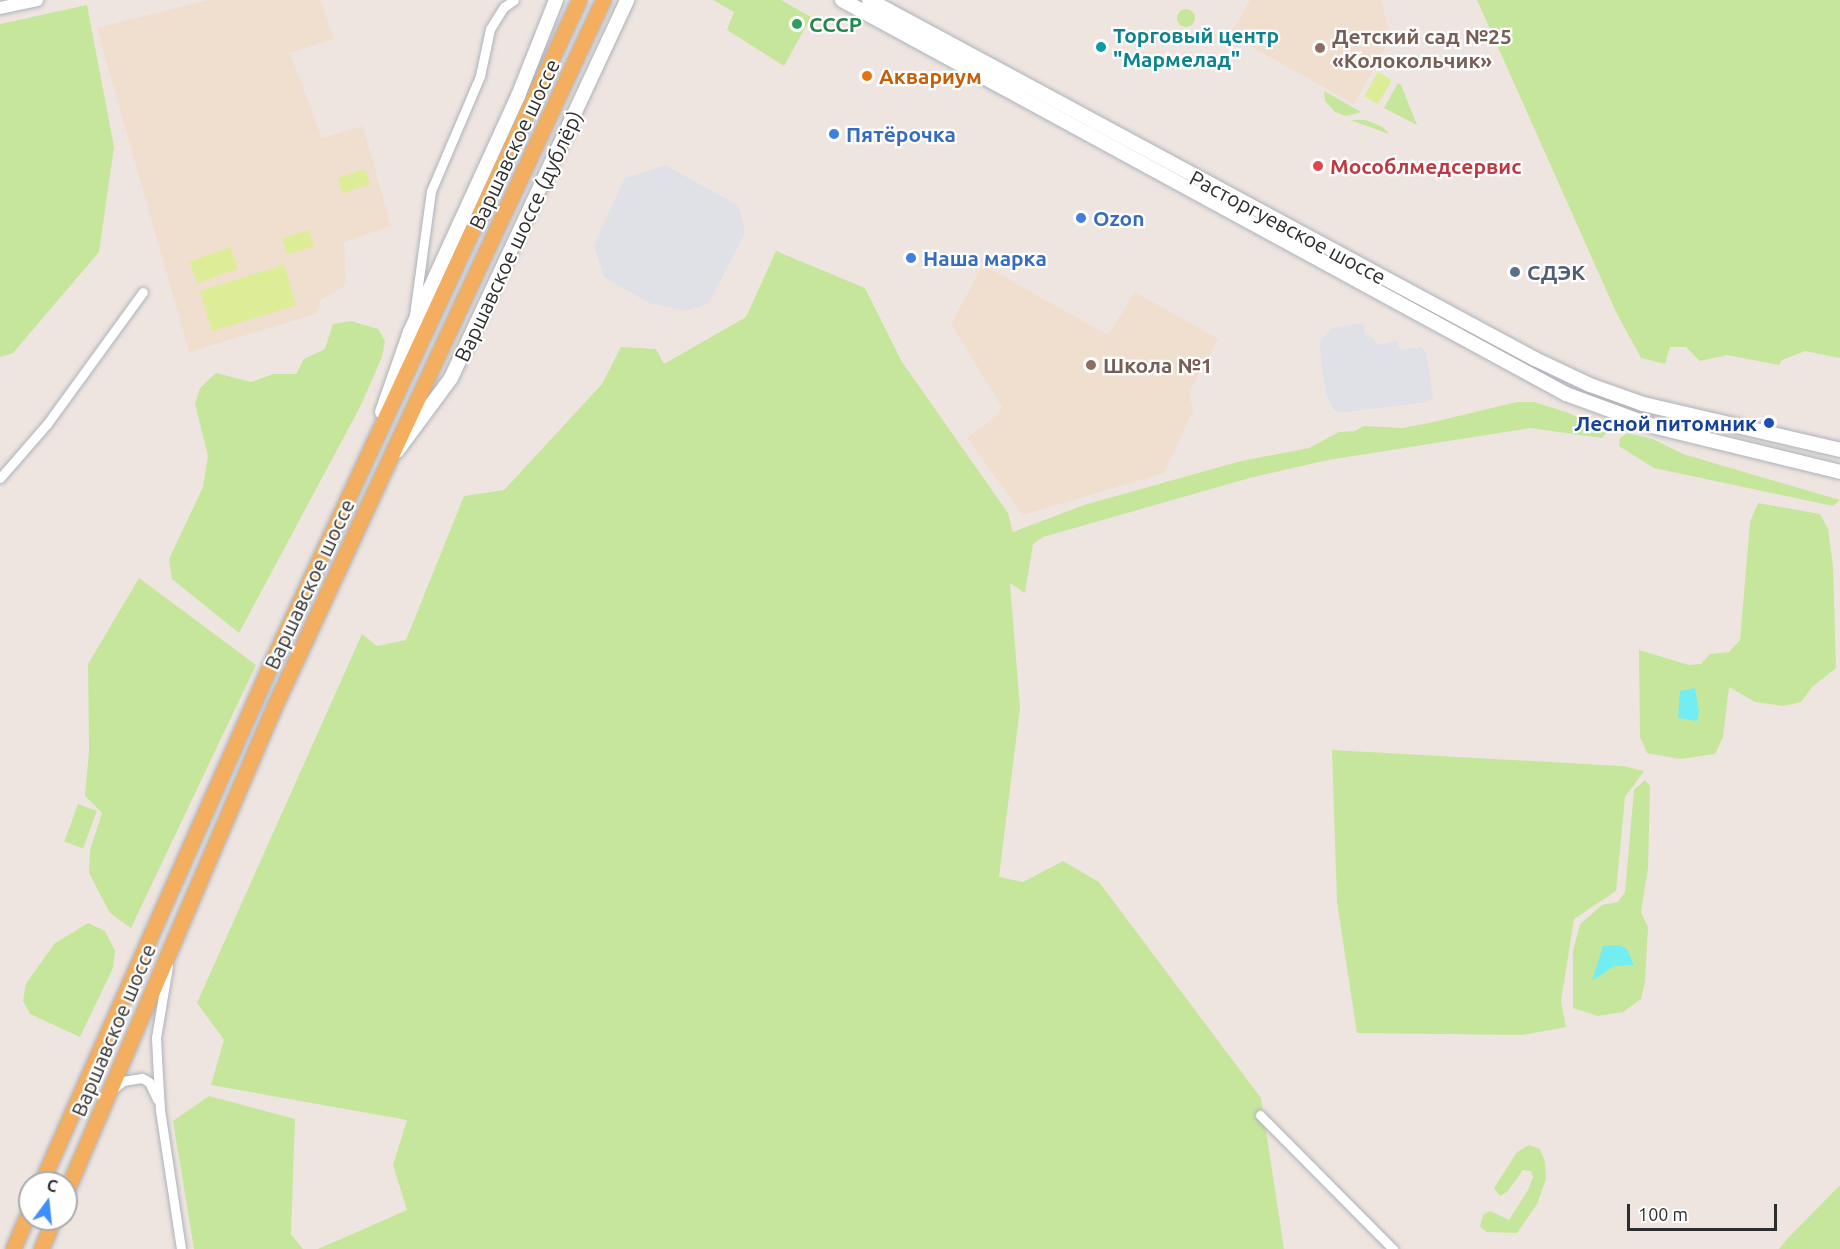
<!DOCTYPE html>
<html>
<head>
<meta charset="utf-8">
<style>
	body { margin:0 }
	#map { position:relative; width:1840px; height:1249px; overflow:hidden; background:#efe5e0; font-family:Ubuntu,sans-serif }
	div>[style] { position:absolute }
	.industrial>* { inset:0; background:#e0e0e7 }
	.education>* { inset:0; background:#f0decf }
	.green>* { inset:0; background:#c6e69c; transform-origin:0 0 }
	.round { border-radius:50% }
	.pitch>* { inset:0; background:#dded97; transform-origin:0 0 }
	.water>* { inset:0; background:#72eef2 }
	.roads { filter:drop-shadow(0 0 2px #adb2ba) drop-shadow(0 0 2px #adb2ba) }
	.minor>* { height:9px; margin:-4.5px; padding:0 4.5px; transform-origin:4.5px; border-radius:4.5px; background:#fff }
	.tertiary>* { height:12px; margin:-6px; padding:0 6px; transform-origin:6px; border-radius:6px; background:#fff }
	.secondary>* { height:14px; margin:-7px; padding:0 7px; transform-origin:7px; border-radius:7px; background:#fff }
	.primary>* { height:15px; margin:-7.5px; padding:0 7.5px; transform-origin:7.5px; border-radius:7.5px; background:#f4ae5f }
	.dots>* { width:16px; height:16px; translate:-50% -50%; box-sizing:border-box; border:3px solid #fff; border-radius:50% }
	span { translate:-50% -50%; white-space:nowrap; text-align:center; line-height:1.15; -webkit-text-stroke:4.5px #fff; paint-order:stroke }
	.leisure-label { font-size:21px; color:#27864d; font-weight:700 }
	.left { translate:0 -50%; text-align:left }
	.culture-label { font-size:21px; color:#0d838f; font-weight:700 }
	.education-label { font-size:21px; color:#785e54; font-weight:700 }
	.food-label { font-size:21px; color:#c56008; font-weight:700 }
	.shop-label { font-size:21px; color:#366cbe; font-weight:700 }
	.street-label { font-size:21px; color:#2d2d2d }
	.health-label { font-size:21px; color:#be3a42; font-weight:700 }
	.service-label { font-size:21px; color:#4e5e75; font-weight:700 }
	.transit-label { font-size:21px; color:#164399; font-weight:700 }
	.right { translate:-100% -50%; text-align:right }
	.north { position:absolute; left:18px; top:1171px; width:60px; height:60px; box-sizing:border-box; background:#fff; border:2px solid #ababab; border-radius:50%; rotate:15deg; font-size:16px; font-weight:700; line-height:24px; text-align:center; color:#2d2d2d }
	.north::after { content:''; display:block; margin:auto; width:21px; height:27px; background:#3e8efe; clip-path:polygon(50% 0,100% 100%,50% 72%,0 100%) }
	.scale { position:absolute; left:1627px; top:1204px; width:150px; height:27px; box-sizing:border-box; border:3px solid #2d2d2d; border-top:0; padding-left:8px; font-size:18px; line-height:21px; white-space:nowrap; color:#2d2d2d; -webkit-text-stroke:4px #fff; paint-order:stroke }
</style>
</head>
<body>
<div id="map">
	<div class="industrial">
		<i style="clip-path:polygon(665px 165px,739px 206px,745px 233px,708px 304px,685px 311px,649px 303px,604px 277px,594px 245px,625px 178px)"></i>
		<i style="clip-path:polygon(1363px 323px,1365px 335px,1370px 335px,1377px 345px,1397px 340px,1400px 350px,1421px 347px,1426px 352px,1433px 397px,1428px 402px,1340px 413px,1334px 410px,1326px 395px,1319px 342px,1332px 328px)"></i>
	</div>
	<div class="education">
		<i style="clip-path:polygon(208px 0,321px 0,334px 39px,290px 53px,322px 138px,363px 126px,391px 226px,344px 242px,346px 285px,321px 300px,316px 314px,189px 352px,97px 28px)"></i>
		<i style="clip-path:polygon(1250px 0,1381px 0,1391px 37px,1354px 104px,1230px 35px)"></i>
		<i style="clip-path:polygon(983px 265px,1108px 335px,1135px 292px,1218px 339px,1189px 392px,1193px 411px,1164px 473px,1023px 515px,967px 438px,997px 415px,1002px 407px,951px 324px)"></i>
	</div>
	<div class="green">
		<i style="clip-path:polygon(713px 0,781px 0,811px 17px,784px 66px,727px 30px,734px 12px)"></i>
		<i style="clip-path:polygon(1477px 0,1840px 0,1840px 358px,1805px 351px,1782px 360px,1779px 365px,1727px 355px,1700px 361px,1686px 347px,1670px 347px,1665px 364px,1641px 358px,1616px 312px)"></i>
		<i style="clip-path:polygon(87px 5px,114px 147px,99px 252px,13px 353px,0 357px,0 24px)"></i>
		<i class="round" style="left:1177px;top:9px;width:18px;height:18px"></i>
		<i style="clip-path:polygon(1398px 83px,1401px 85px,1417px 125px,1384px 108px)"></i>
		<i style="clip-path:polygon(1324px 91px,1361px 112px,1346px 116px,1335px 112px,1325px 101px)"></i>
		<i style="clip-path:polygon(1366px 120px,1383px 127px,1389px 134px,1350px 120px)"></i>
		<i style="clip-path:polygon(776px 251px,865px 288px,902px 362px,1008px 513px,1013px 532px,1084px 505px,1241px 461px,1309px 448px,1339px 432px,1355px 431px,1364px 426px,1402px 428px,1429px 423px,1517px 402px,1534px 402px,1566px 412px,1608px 431px,1602px 438px,1530px 428px,1328px 460px,1253px 477px,1043px 537px,1033px 544px,1025px 593px,1010px 583px,1020px 708px,999px 877px,1023px 882px,1063px 861px,1099px 882px,1261px 1098px,1284px 1249px,318px 1249px,407px 1210px,393px 1165px,407px 1120px,211px 1085px,224px 1040px,197px 1003px,362px 634px,377px 646px,406px 640px,464px 496px,504px 490px,602px 384px,621px 347px,656px 349px,664px 364px,746px 317px)"></i>
		<i style="clip-path:polygon(351px 321px,378px 329px,385px 341px,382px 357px,360px 407px,239px 633px,172px 579px,169px 559px,203px 487px,208px 456px,195px 404px,200px 388px,216px 373px,251px 382px,273px 374px,296px 374px,304px 359px,325px 349px,333px 324px)"></i>
		<i style="clip-path:polygon(1627px 433px,1653px 439px,1683px 454px,1840px 500px,1833px 506px,1654px 468px,1619px 446px,1620px 438px)"></i>
		<i style="clip-path:polygon(1758px 503px,1820px 514px,1828px 529px,1833px 567px,1836px 668px,1812px 687px,1801px 702px,1783px 706px,1755px 702px,1729px 687px,1723px 737px,1715px 754px,1680px 759px,1647px 753px,1640px 737px,1639px 650px,1689px 665px,1701px 664px,1710px 654px,1729px 652px,1740px 640px,1750px 522px)"></i>
		<i style="clip-path:polygon(139px 578px,256px 665px,131px 928px,110px 913px,89px 873px,90px 850px,102px 813px,85px 796px,89px 751px,88px 664px)"></i>
		<i style="clip-path:polygon(1332px 750px,1623px 766px,1644px 771px,1625px 797px,1616px 891px,1574px 919px,1561px 1001px,1566px 1027px,1522px 1035px,1357px 1033px,1337px 902px)"></i>
		<i style="clip-path:polygon(1645px 780px,1650px 786px,1648px 868px,1641px 912px,1648px 927px,1645px 982px,1641px 999px,1623px 1012px,1598px 1016px,1573px 1008px,1573px 951px,1580px 924px,1602px 905px,1618px 902px,1625px 892px,1634px 790px)"></i>
		<i style="left:78px;top:804px;width:20px;height:40px;rotate:20deg"></i>
		<i style="clip-path:polygon(88px 923px,105px 931px,115px 951px,113px 968px,80px 1037px,30px 1014px,23px 1001px,26px 984px,54px 944px)"></i>
		<i style="clip-path:polygon(209px 1096px,295px 1119px,291px 1234px,303px 1249px,194px 1249px,173px 1121px)"></i>
		<i style="clip-path:polygon(1529px 1145px,1540px 1149px,1545px 1162px,1546px 1179px,1537px 1204px,1517px 1233px,1487px 1232px,1480px 1227px,1483px 1215px,1490px 1211px,1509px 1220px,1528px 1190px,1533px 1177px,1531px 1171px,1523px 1170px,1507px 1192px,1500px 1196px,1494px 1188px,1517px 1152px)"></i>
		<i style="clip-path:polygon(1840px 1185px,1840px 1249px,1779px 1249px,1788px 1238px)"></i>
	</div>
	<div class="pitch">
		<i style="left:1378px;top:72px;width:16px;height:28px;rotate:30deg"></i>
		<i style="left:365px;top:169px;width:16px;height:29px;rotate:72deg"></i>
		<i style="left:309px;top:230px;width:17px;height:28px;rotate:73deg"></i>
		<i style="left:230px;top:247px;width:23px;height:43px;rotate:70deg"></i>
		<i style="left:284px;top:265px;width:42px;height:88px;rotate:73deg"></i>
	</div>
	<div class="water">
		<i style="clip-path:polygon(1695px 688px,1699px 711px,1697px 721px,1678px 718px,1680px 691px)"></i>
		<i style="clip-path:polygon(1619px 945px,1627px 949px,1634px 965px,1614px 966px,1592px 981px,1603px 946px)"></i>
	</div>
	<div class="roads">
		<div class="minor">
			<i style="left:414px;top:315px;width:125px;rotate:-82.2deg"></i>
			<i style="left:431px;top:191px;width:125px;rotate:-66.9deg"></i>
			<i style="left:480px;top:76px;width:48px;rotate:-78deg"></i>
			<i style="left:490px;top:29px;width:26px;rotate:-58deg"></i>
			<i style="left:504px;top:7px;width:12px;rotate:-35deg"></i>
			<i style="left:0;top:478px;width:72px;rotate:-49deg"></i>
			<i style="left:47px;top:424px;width:163px;rotate:-54deg"></i>
			<i style="left:168px;top:966px;width:73px;rotate:99.5deg"></i>
			<i style="left:156px;top:1038px;width:21px;rotate:87deg"></i>
			<i style="left:157px;top:1059px;width:51px;rotate:86.6deg"></i>
			<i style="left:160px;top:1110px;width:141px;rotate:81.4deg"></i>
			<i style="left:112px;top:1090px;width:14px;rotate:-39deg"></i>
			<i style="left:123px;top:1081px;width:19px;rotate:-9deg"></i>
			<i style="left:142px;top:1078px;width:8px;rotate:30deg"></i>
			<i style="left:149px;top:1082px;width:19px;rotate:65deg"></i>
			<i style="left:1260px;top:1115px;width:189px;rotate:45.2deg"></i>
		</div>
		<div class="tertiary">
			<i style="left:0;top:8px;width:38px;rotate:-12deg"></i>
		</div>
		<div class="secondary">
			<i style="left:842px;top:0;width:824px;rotate:28.55deg"></i>
			<i style="left:1566px;top:394px;width:96px;rotate:20.1deg"></i>
			<i style="left:1656px;top:427px;width:189px;rotate:13.7deg"></i>
			<i style="left:869px;top:0;width:757px;rotate:28.33deg"></i>
			<i style="left:1535px;top:359px;width:61px;rotate:25.3deg"></i>
			<i style="left:1590px;top:385px;width:56px;rotate:19.7deg"></i>
			<i style="left:1643px;top:404px;width:202px;rotate:13.1deg"></i>
			<i style="left:382px;top:412px;width:85px;rotate:-70.7deg"></i>
			<i style="left:410px;top:332px;width:260px;rotate:-65.4deg"></i>
			<i style="left:518px;top:96px;width:103px;rotate:-68.4deg"></i>
			<i style="left:397px;top:451px;width:91px;rotate:-53.5deg"></i>
			<i style="left:451px;top:378px;width:417px;rotate:-65deg"></i>
		</div>
		<div class="primary">
			<i style="left:41px;top:1183px;width:563px;rotate:-66.12deg"></i>
			<i style="left:269px;top:668px;width:736px;rotate:-65.11deg"></i>
			<i style="left:66px;top:1192px;width:528px;rotate:-66.79deg"></i>
			<i style="left:274px;top:707px;width:780px;rotate:-65.05deg"></i>
			<i style="left:13px;top:1249px;width:43px;rotate:-67deg"></i>
			<i style="left:41px;top:1249px;width:33px;rotate:-67deg"></i>
		</div>
	</div>
	<div class="dots">
		<i style="left:797px;top:24px;background:#2e9e5b"></i>
		<i style="left:1101px;top:47px;background:#0f9aa8"></i>
		<i style="left:1320px;top:48px;background:#8d6e63"></i>
		<i style="left:867px;top:76px;background:#e8710a"></i>
		<i style="left:834px;top:134px;background:#3f7fe0"></i>
		<i style="left:1318px;top:166px;background:#e0444e"></i>
		<i style="left:1081px;top:218px;background:#3f7fe0"></i>
		<i style="left:911px;top:258px;background:#3f7fe0"></i>
		<i style="left:1515px;top:272px;background:#5c6f8a"></i>
		<i style="left:1091px;top:365px;background:#8d6e63"></i>
		<i style="left:1769px;top:423px;background:#1a4fb4"></i>
	</div>
	<div class="leisure-label">
		<span class="left" style="left:809px;top:24px">СССР</span>
	</div>
	<div class="culture-label">
		<span class="left" style="left:1113px;top:47px">Торговый центр<br>"Мармелад"</span>
	</div>
	<div class="education-label">
		<span class="left" style="left:1332px;top:48px">Детский сад №25<br>«Колокольчик»</span>
		<span class="left" style="left:1103px;top:365px">Школа №1</span>
	</div>
	<div class="food-label">
		<span class="left" style="left:879px;top:76px">Аквариум</span>
	</div>
	<div class="shop-label">
		<span class="left" style="left:846px;top:134px">Пятёрочка</span>
		<span class="left" style="left:1093px;top:218px">Ozon</span>
		<span class="left" style="left:923px;top:258px">Наша марка</span>
	</div>
	<div class="street-label">
		<span style="left:514px;top:144px;rotate:-65deg">Варшавское шоссе</span>
		<span style="left:1288px;top:227px;rotate:28deg">Расторгуевское шоссе</span>
		<span style="left:518px;top:236px;rotate:-65deg">Варшавское шоссе (дублёр)</span>
		<span style="left:309px;top:584px;rotate:-65deg">Варшавское шоссе</span>
		<span style="left:113px;top:1030px;rotate:-67deg">Варшавское шоссе</span>
	</div>
	<div class="health-label">
		<span class="left" style="left:1330px;top:166px">Мособлмедсервис</span>
	</div>
	<div class="service-label">
		<span class="left" style="left:1527px;top:272px">СДЭК</span>
	</div>
	<div class="transit-label">
		<span class="right" style="left:1757px;top:423px">Лесной питомник</span>
	</div>
	<div class="north">С</div>
	<div class="scale">100 m</div>
</div>
</body>
</html>
